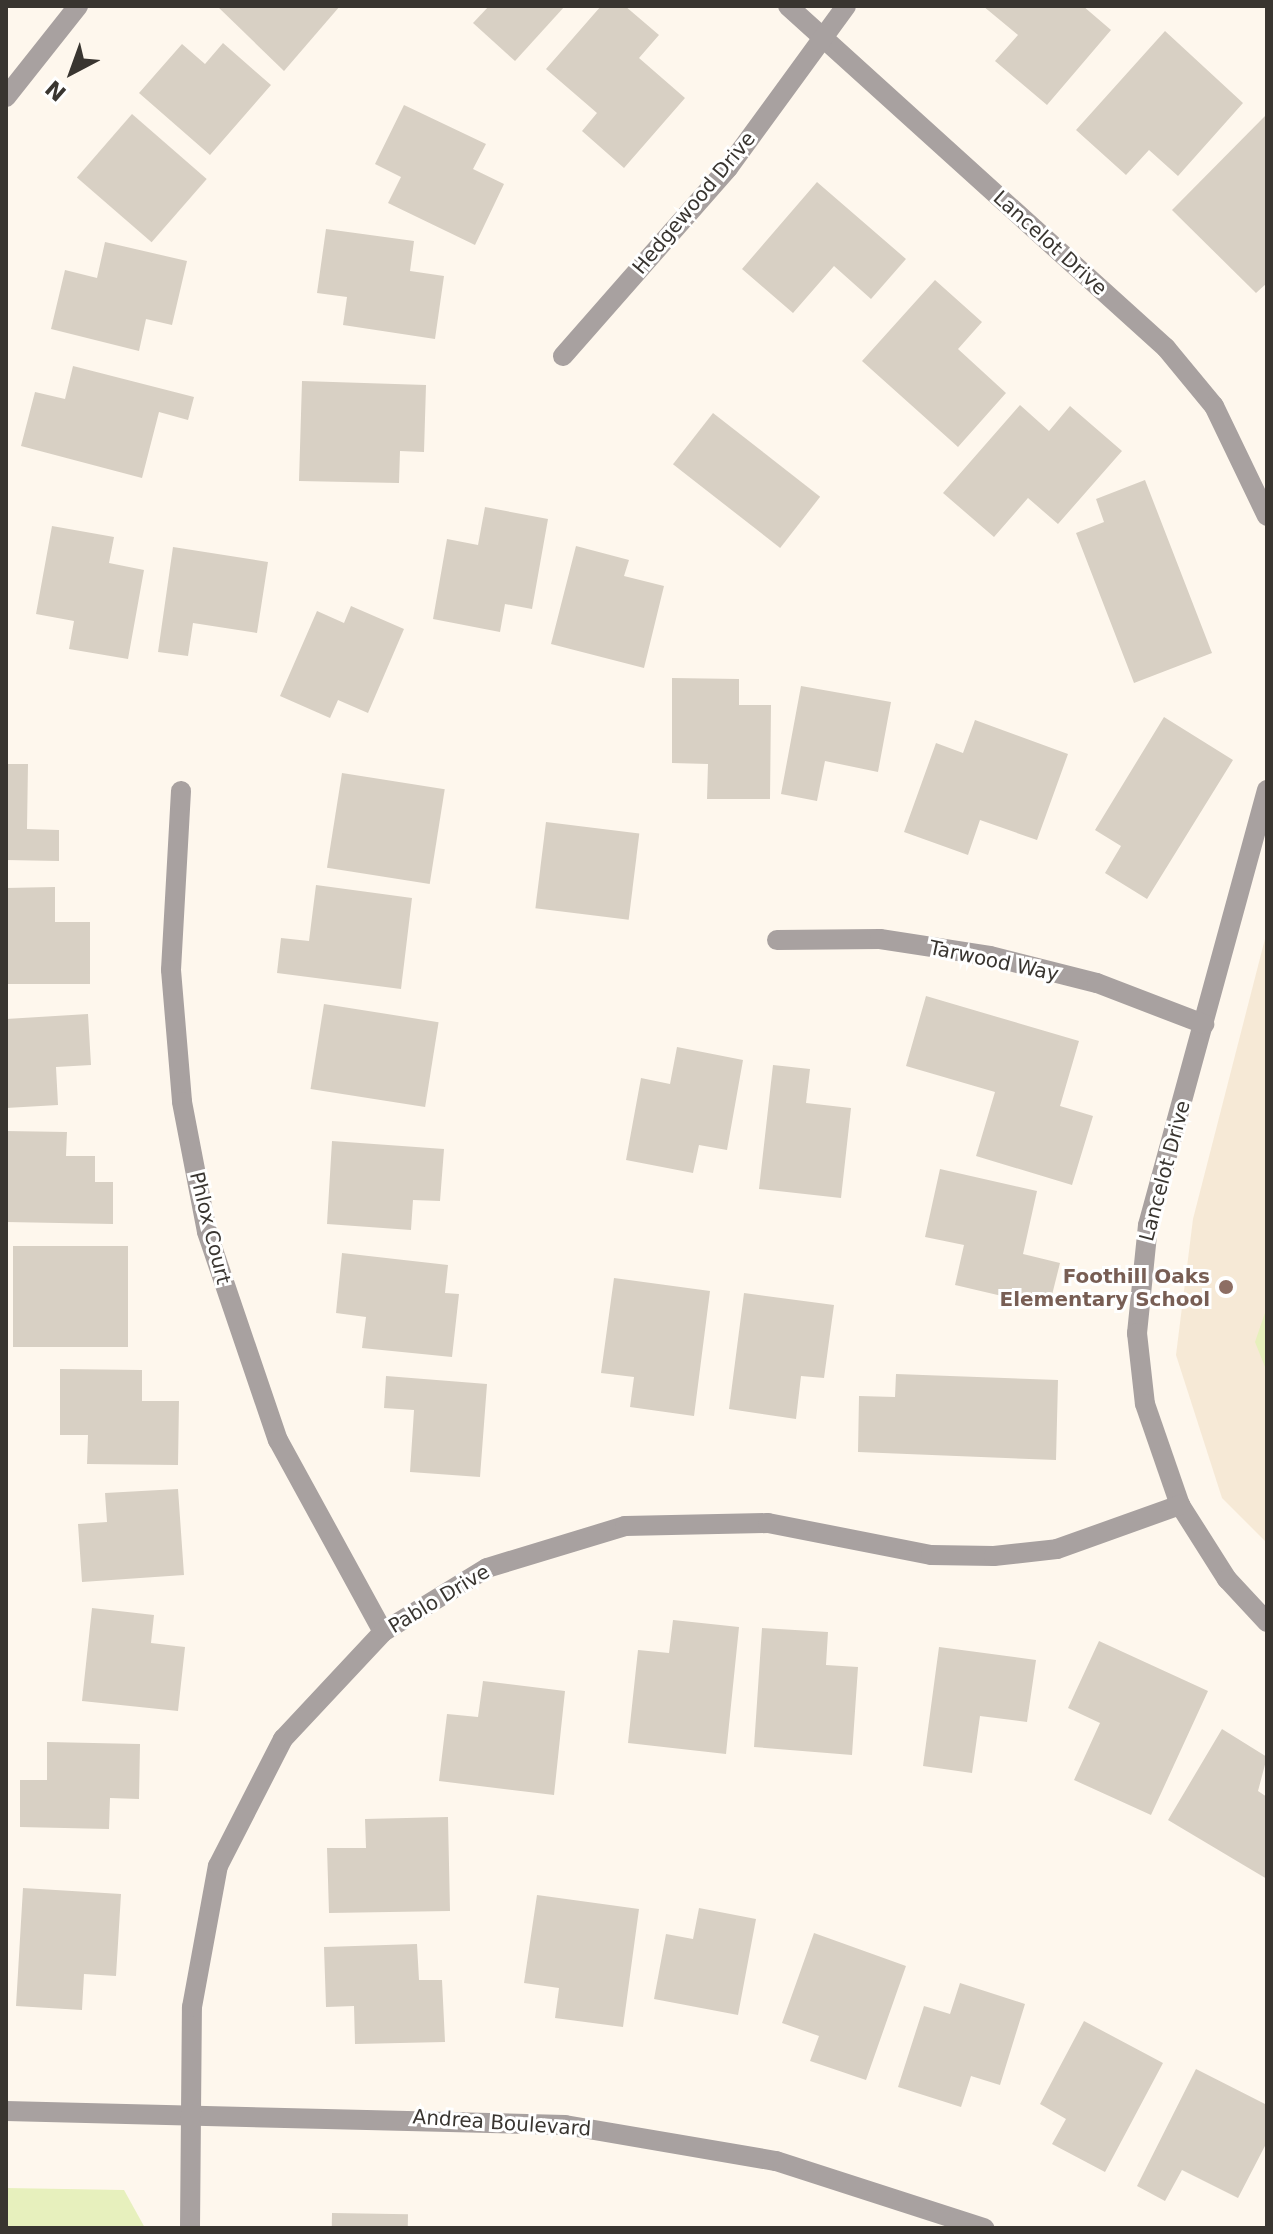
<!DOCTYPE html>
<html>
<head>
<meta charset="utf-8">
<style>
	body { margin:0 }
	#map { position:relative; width:1273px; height:2234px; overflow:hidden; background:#fef7ed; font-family:"DejaVu Sans",sans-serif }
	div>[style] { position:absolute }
	.built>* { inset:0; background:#f6e9d6 }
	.green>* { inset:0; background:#e7f0bd }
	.building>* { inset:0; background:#d8d0c4; transform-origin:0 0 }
	.minor>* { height:20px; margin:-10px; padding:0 10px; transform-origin:10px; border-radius:10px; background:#a8a1a0 }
	.dots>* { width:22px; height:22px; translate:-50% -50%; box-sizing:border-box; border:4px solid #fff; border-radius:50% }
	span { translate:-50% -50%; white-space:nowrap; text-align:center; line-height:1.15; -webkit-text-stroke:6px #fff; paint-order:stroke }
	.street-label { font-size:20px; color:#393530 }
	.education-label { font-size:20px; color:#785e54; font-weight:700 }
	.right { translate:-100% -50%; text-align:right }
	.frame { position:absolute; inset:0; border:8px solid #393530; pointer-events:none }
	.north { position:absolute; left:32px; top:32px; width:80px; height:80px; -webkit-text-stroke:6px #fff; paint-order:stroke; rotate:221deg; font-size:22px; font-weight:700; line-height:32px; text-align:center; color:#393530 }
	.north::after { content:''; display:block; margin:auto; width:28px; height:36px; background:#393530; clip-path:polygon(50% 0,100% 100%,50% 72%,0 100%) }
</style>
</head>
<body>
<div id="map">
	<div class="built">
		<i style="clip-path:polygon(1267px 931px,1267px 1543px,1222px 1498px,1176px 1355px,1193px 1219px)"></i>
	</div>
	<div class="green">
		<i style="clip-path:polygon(1267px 1307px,1267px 1372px,1255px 1342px)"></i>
		<i style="clip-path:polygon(6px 2188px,124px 2190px,145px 2228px,6px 2228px)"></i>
	</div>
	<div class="building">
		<i style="clip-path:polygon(217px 6px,340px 6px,284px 71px)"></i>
		<i style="clip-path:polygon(489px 6px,565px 6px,515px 61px,473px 23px)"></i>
		<i style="clip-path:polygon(601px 6px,625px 6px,659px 35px,639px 58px,685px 98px,624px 168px,582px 131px,597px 113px,546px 69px)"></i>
		<i style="clip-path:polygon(983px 6px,1083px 6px,1111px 30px,1047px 105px,995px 61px,1018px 35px)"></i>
		<i style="clip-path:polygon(1165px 31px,1243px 103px,1178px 176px,1149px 150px,1126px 175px,1076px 130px)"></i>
		<i style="clip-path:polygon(223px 43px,271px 85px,210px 155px,139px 93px,182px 44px,205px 64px)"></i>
		<i style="clip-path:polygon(404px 105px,486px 144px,473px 169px,504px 184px,475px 245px,388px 203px,401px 177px,375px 164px)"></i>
		<i style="left:132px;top:114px;width:99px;height:84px;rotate:41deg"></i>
		<i style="clip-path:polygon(1267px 114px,1267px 283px,1256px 293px,1172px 210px)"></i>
		<i style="clip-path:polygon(817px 182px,906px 259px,871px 299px,834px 266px,793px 313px,742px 269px)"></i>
		<i style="clip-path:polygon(326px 229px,414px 241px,410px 271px,444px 276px,435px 339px,343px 325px,347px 297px,317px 293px)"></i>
		<i style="clip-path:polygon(105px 242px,187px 261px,172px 325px,146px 319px,139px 351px,51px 329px,65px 270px,97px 278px)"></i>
		<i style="clip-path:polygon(935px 280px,982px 322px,958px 349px,1006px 393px,958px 447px,862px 361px)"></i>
		<i style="clip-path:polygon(73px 366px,194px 397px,188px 420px,159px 412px,142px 478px,21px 446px,35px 392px,65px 399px)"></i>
		<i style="clip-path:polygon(302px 381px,426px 385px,424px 452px,400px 451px,399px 483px,299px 481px)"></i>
		<i style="clip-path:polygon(1020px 405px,1049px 431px,1070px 406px,1122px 451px,1058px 524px,1028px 498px,994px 537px,943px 493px)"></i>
		<i style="left:713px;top:413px;width:136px;height:65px;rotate:38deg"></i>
		<i style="clip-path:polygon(1145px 480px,1212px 653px,1134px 683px,1076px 533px,1104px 522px,1096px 499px)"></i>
		<i style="clip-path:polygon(485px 507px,548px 519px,532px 609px,505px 604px,500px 632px,433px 619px,447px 539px,478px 545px)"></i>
		<i style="clip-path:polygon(52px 526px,114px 537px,109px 563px,144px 570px,128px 659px,69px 649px,74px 621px,36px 614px)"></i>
		<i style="clip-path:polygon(576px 546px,629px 560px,624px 576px,664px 586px,644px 668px,551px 644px)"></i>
		<i style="clip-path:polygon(173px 547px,268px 562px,257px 633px,193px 623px,188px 656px,158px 652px)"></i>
		<i style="clip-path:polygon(351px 606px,404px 629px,368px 713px,338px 700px,330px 718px,280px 696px,317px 611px,344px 623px)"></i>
		<i style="clip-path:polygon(672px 678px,739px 679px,739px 705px,771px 705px,770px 799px,707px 799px,708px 764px,672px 763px)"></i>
		<i style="clip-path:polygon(801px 686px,891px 702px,878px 772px,825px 761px,817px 801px,781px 794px)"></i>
		<i style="clip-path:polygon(1164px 717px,1233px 760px,1147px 899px,1105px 873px,1121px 846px,1095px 830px)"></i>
		<i style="clip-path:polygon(975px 720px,1068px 754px,1037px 840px,980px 820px,968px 855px,904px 832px,936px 743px,963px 753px)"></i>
		<i style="clip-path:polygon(6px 764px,28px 764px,27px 829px,59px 830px,59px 861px,6px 860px)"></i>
		<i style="left:342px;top:773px;width:104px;height:96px;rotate:9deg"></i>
		<i style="left:546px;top:822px;width:94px;height:87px;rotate:7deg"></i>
		<i style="clip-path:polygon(316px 885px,412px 898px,401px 989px,277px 973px,281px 938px,309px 941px)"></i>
		<i style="clip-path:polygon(55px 887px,55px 922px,90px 922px,90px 984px,6px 984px,6px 888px)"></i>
		<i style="clip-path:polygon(926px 996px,1079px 1041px,1060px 1106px,1093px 1116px,1072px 1185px,976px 1156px,995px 1092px,906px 1066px)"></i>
		<i style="left:324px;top:1004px;width:116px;height:86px;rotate:9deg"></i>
		<i style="clip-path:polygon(88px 1014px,91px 1065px,56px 1067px,58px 1105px,6px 1108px,6px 1019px)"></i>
		<i style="clip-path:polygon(677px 1047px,743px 1060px,727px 1150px,699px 1145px,693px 1173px,626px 1160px,641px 1078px,670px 1084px)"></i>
		<i style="clip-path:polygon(773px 1065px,810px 1069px,806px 1103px,851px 1108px,841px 1198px,759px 1189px)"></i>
		<i style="clip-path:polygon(6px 1131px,67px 1132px,66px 1156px,95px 1156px,95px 1182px,113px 1182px,113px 1224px,6px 1222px)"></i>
		<i style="clip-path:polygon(332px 1141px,444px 1149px,440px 1201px,413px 1200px,411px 1230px,327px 1224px)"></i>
		<i style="clip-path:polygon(940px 1169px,1037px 1191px,1023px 1254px,1060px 1263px,1049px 1307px,955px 1285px,964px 1245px,925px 1237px)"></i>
		<i style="left:13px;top:1246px;width:115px;height:101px"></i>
		<i style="clip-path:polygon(342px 1253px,448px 1265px,445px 1293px,459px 1294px,452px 1357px,362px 1348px,366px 1317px,336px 1313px)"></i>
		<i style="clip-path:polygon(614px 1278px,710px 1291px,694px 1416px,630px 1407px,634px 1377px,601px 1373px)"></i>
		<i style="clip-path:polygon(744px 1293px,834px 1305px,824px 1378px,801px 1376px,796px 1419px,729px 1409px)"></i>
		<i style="clip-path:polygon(60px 1369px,142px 1370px,142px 1401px,179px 1401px,178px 1465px,87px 1464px,88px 1435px,60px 1435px)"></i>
		<i style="clip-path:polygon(896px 1374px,1058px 1380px,1056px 1460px,858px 1452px,859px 1396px,895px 1397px)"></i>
		<i style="clip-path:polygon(386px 1376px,487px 1384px,480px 1477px,410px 1472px,414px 1410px,384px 1408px)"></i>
		<i style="clip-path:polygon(178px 1489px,184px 1575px,82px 1582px,78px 1524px,107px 1522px,105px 1493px)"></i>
		<i style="clip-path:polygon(92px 1608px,154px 1615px,151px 1643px,185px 1647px,178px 1711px,82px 1701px)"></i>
		<i style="clip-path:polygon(673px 1620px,739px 1627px,726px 1754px,628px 1743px,638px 1650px,669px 1653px)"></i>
		<i style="clip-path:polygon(762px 1628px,828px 1632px,826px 1665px,858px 1667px,852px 1755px,754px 1747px)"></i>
		<i style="clip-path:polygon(1099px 1641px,1208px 1691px,1151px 1815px,1074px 1780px,1100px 1723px,1068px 1708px)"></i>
		<i style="clip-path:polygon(939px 1647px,1036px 1660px,1027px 1722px,980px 1716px,972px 1773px,923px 1766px)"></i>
		<i style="clip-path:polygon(483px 1681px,565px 1691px,554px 1795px,439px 1781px,447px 1714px,478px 1717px)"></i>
		<i style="clip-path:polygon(1222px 1729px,1267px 1757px,1258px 1791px,1267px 1797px,1267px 1879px,1168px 1820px)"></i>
		<i style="clip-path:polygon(47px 1742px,140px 1744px,139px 1799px,110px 1798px,109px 1829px,20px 1827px,20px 1780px,47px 1780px)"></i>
		<i style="clip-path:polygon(448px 1817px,450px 1911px,329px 1913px,327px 1848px,366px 1848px,365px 1819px)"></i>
		<i style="clip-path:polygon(23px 1888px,121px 1894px,116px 1976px,84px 1974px,82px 2010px,16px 2006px)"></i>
		<i style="clip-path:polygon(537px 1895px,639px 1909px,623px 2027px,555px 2018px,559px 1988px,524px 1983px)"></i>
		<i style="clip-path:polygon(699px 1908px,756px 1919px,738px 2015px,654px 1999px,666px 1934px,693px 1939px)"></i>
		<i style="clip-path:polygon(814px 1933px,906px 1966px,866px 2080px,810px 2061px,819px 2036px,782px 2023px)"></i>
		<i style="clip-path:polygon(417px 1944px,419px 1980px,442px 1980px,445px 2042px,355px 2044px,354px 2006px,326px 2007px,324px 1947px)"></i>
		<i style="clip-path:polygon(960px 1983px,1025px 2004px,1000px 2085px,971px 2076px,961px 2107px,898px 2087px,924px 2006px,950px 2014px)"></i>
		<i style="clip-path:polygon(1084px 2021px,1163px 2063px,1105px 2172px,1052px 2144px,1066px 2119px,1040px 2104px)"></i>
		<i style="clip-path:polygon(1196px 2069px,1267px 2105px,1267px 2142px,1238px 2198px,1182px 2170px,1165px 2201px,1137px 2186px)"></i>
		<i style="left:332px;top:2213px;width:76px;height:15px;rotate:1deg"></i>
	</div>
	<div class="minor">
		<i style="left:788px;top:6px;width:510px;rotate:42.14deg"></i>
		<i style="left:1166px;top:348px;width:75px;rotate:50.4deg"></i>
		<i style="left:1214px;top:406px;width:122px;rotate:64.3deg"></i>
		<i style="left:6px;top:97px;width:116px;rotate:-51.6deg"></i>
		<i style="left:563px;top:356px;width:250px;rotate:-48.7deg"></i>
		<i style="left:728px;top:168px;width:200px;rotate:-53.9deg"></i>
		<i style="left:1267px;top:790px;width:451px;rotate:105.3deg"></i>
		<i style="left:1148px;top:1225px;width:109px;rotate:95.8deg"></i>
		<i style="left:1137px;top:1333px;width:71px;rotate:83.6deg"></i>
		<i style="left:1145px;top:1404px;width:107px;rotate:70.9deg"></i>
		<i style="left:1180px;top:1505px;width:88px;rotate:57.6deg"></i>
		<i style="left:1227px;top:1579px;width:59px;rotate:47.1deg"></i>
		<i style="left:181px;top:791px;width:179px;rotate:93.2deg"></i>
		<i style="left:171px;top:970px;width:132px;rotate:85.2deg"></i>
		<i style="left:182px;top:1102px;width:132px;rotate:79.1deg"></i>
		<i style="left:207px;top:1232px;width:220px;rotate:71.2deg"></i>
		<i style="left:278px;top:1440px;width:219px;rotate:61.3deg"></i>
		<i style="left:777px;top:940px;width:103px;rotate:-0.6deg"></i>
		<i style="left:880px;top:939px;width:111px;rotate:8.8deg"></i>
		<i style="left:990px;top:956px;width:110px;rotate:14.2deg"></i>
		<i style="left:1097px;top:983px;width:115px;rotate:21deg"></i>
		<i style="left:6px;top:2111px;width:559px;rotate:1.43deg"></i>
		<i style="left:565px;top:2125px;width:214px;rotate:9.7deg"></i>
		<i style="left:776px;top:2161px;width:219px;rotate:17.9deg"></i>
		<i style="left:190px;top:2228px;width:221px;rotate:-89.5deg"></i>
		<i style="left:192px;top:2007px;width:143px;rotate:-79.6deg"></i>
		<i style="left:218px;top:1866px;width:143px;rotate:-62.9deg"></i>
		<i style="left:283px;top:1739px;width:146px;rotate:-46.9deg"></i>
		<i style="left:383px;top:1632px;width:122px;rotate:-31.6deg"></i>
		<i style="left:487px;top:1568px;width:144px;rotate:-16.9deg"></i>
		<i style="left:625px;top:1526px;width:143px;rotate:-1.2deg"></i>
		<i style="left:768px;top:1523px;width:166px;rotate:11.1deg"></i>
		<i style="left:931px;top:1555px;width:63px;rotate:0.9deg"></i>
		<i style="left:994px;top:1556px;width:63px;rotate:-6.3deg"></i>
		<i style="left:1057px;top:1549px;width:131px;rotate:-19.7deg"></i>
	</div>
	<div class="dots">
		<i style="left:1226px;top:1287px;background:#8d6e63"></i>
	</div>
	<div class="street-label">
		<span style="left:694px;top:203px;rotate:-50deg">Hedgewood Drive</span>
		<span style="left:1050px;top:243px;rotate:42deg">Lancelot Drive</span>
		<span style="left:994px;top:961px;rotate:12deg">Tarwood Way</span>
		<span style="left:1165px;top:1171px;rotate:-75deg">Lancelot Drive</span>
		<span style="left:210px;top:1228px;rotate:76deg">Phlox Court</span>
		<span style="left:439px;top:1599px;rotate:-31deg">Pablo Drive</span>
		<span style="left:502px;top:2123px;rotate:4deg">Andrea Boulevard</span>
	</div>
	<div class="education-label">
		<span class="right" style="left:1210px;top:1288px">Foothill Oaks<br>Elementary School</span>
	</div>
	<div class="frame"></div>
	<div class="north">N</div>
</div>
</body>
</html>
